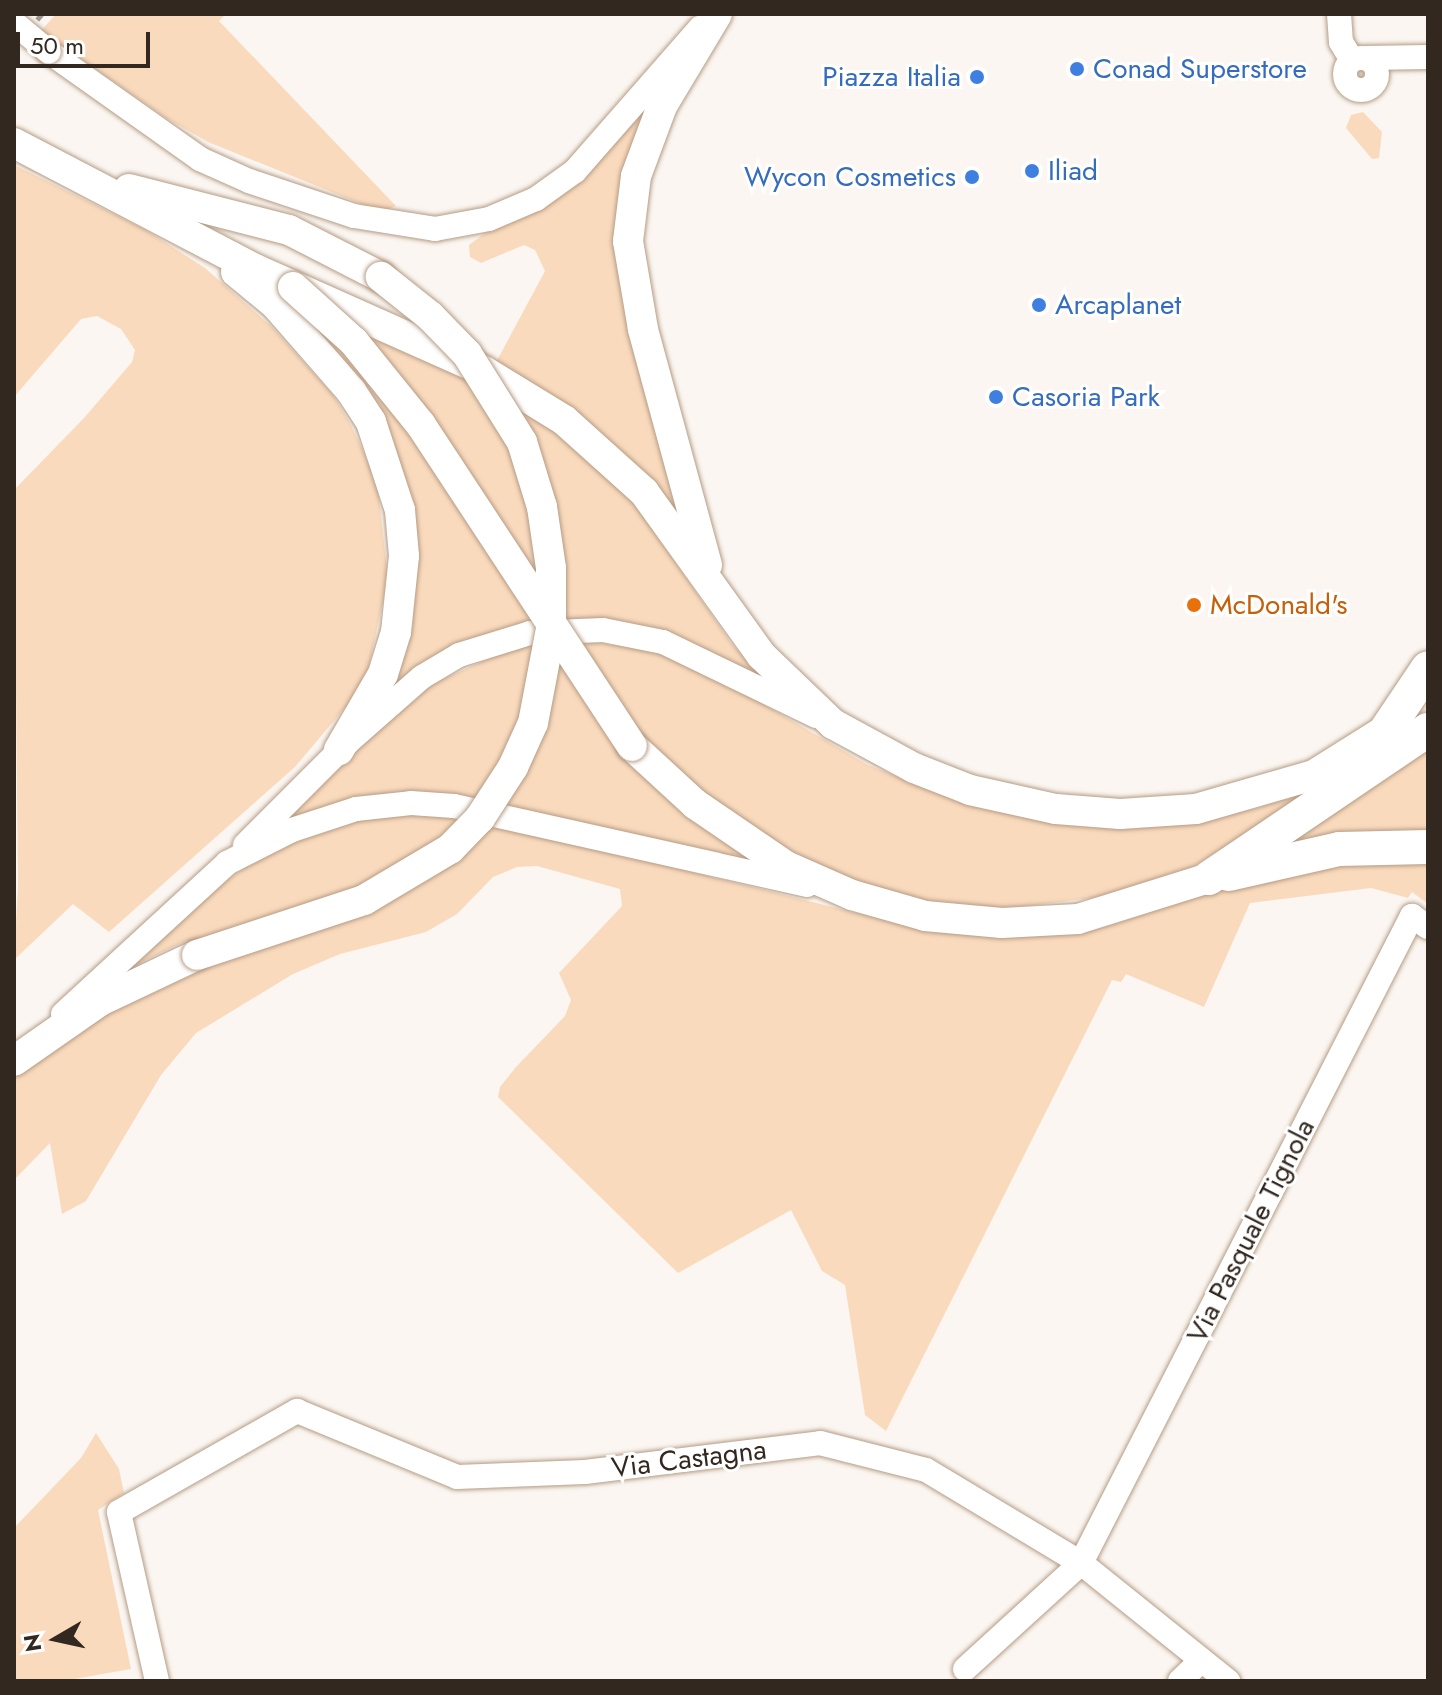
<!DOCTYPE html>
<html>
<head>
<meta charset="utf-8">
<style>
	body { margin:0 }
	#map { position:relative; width:1442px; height:1695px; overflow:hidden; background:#fbf6f1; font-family:Jost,sans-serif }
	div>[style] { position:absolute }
	.green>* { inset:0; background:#fadabd }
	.roads { filter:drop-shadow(0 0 2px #b59c85) drop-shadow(0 0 2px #b59c85) }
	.minor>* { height:24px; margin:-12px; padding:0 12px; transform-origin:12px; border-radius:12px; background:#fff }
	.minor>.ring { margin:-12px; padding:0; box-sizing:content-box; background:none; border:24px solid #fff; border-radius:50% }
	.major>* { height:30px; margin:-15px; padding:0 15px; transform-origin:15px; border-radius:15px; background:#fff }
	.highway>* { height:34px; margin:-17px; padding:0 17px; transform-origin:17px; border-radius:17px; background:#fff }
	.rail>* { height:5px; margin-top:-2.5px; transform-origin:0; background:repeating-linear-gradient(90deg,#9f9791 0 12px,transparent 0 18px) }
	.bridges { filter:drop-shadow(0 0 2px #b59c85) drop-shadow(0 0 2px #b59c85) }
	.minor-bridge>* { height:24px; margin:-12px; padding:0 12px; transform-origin:12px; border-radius:12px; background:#fff }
	.major-bridge>* { height:30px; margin:-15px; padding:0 15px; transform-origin:15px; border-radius:15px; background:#fff }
	.dots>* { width:22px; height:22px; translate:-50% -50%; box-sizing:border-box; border:4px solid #fff; border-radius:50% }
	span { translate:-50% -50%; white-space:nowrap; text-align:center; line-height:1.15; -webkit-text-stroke:6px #fff; paint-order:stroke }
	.shop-label { font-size:28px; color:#366cbe }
	.left { translate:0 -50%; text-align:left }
	.right { translate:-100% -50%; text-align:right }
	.food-label { font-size:28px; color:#c56008 }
	.street-label { font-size:28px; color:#32281f }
	.frame { position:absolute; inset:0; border:16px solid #32281f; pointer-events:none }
	.north { position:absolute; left:16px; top:1599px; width:80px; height:80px; -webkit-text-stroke:6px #fff; paint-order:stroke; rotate:261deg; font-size:22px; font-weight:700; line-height:32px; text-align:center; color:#32281f }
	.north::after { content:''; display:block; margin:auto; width:28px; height:36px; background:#32281f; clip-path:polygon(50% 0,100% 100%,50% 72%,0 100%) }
	.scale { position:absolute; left:16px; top:32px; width:134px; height:36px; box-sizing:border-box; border:4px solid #32281f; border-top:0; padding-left:10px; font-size:24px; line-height:28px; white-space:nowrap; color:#32281f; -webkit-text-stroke:6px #fff; paint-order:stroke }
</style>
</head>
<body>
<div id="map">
	<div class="green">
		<i style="clip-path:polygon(56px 14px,226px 14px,219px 21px,396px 206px,381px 212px,208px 142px,166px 118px,41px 31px)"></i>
		<i style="clip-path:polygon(645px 111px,622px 174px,615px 247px,630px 329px,685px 532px,494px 366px,545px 271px,535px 250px,524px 245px,481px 263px,470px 257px,469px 245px)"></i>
		<i style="clip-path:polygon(1363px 112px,1382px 132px,1379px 158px,1372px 159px,1346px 128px,1351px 115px)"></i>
		<i style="clip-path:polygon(14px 165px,144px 229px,205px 268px,272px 327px,333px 395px,350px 423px,377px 481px,388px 578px,368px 670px,349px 703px,295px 767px,109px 932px,73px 904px,14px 960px,18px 887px,14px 490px,84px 418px,132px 362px,135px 350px,121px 329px,97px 316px,81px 319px,14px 397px)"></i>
		<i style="clip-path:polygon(304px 314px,359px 328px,469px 375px,551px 425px,621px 484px,731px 643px,761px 676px,694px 645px,527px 625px,374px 703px,407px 536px)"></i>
		<i style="clip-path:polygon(583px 641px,656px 651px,711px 674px,868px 765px,971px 806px,1019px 816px,1062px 822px,1204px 819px,1258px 808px,1330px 781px,1178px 876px,1116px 895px,1001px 909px,912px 901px,817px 871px,612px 735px,770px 866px,501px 806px,286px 819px,290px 805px,432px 684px,515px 647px)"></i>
		<i style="clip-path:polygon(1428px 741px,1428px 839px,1260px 859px)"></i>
		<i style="clip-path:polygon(433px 813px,491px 822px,933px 932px,994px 935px,1282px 870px,1428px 856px,1428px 904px,1412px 892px,1408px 898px,1371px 888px,1250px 903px,1204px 1007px,1126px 974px,1121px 982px,1112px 980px,886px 1431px,865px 1415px,845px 1285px,822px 1271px,791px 1210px,678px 1273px,498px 1097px,500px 1087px,516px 1067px,565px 1016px,571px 1000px,559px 973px,622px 906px,620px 889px,537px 866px,517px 867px,493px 877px,457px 914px,426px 932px,340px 954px,293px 974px,196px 1033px,161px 1075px,86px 1201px,62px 1214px,50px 1143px,14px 1180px,14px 1073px,80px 1023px,195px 964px,187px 940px,125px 970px,218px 886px,279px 845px,351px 820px)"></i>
		<i style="clip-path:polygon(96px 1433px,119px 1469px,124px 1493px,98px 1510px,131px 1669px,63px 1681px,14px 1681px,14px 1528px,81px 1458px)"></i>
	</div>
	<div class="roads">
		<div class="minor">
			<i style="left:1339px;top:14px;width:28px;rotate:86deg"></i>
			<i style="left:1341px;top:42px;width:21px;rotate:59deg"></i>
			<i style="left:49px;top:52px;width:185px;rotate:35.3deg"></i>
			<i style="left:200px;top:159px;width:54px;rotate:24.2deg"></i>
			<i style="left:249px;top:181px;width:111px;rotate:18.4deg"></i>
			<i style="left:354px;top:216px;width:82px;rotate:9.1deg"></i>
			<i style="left:435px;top:229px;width:55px;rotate:-10.5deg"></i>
			<i style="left:489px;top:219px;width:51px;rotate:-23.1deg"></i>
			<i style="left:536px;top:199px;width:48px;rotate:-35.7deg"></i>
			<i style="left:575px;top:171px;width:191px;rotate:-48.8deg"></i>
			<i style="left:1366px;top:58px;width:62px;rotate:-0.9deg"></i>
			<i class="ring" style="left:1345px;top:58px;width:8px;height:8px"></i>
			<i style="left:245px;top:845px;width:146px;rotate:-45deg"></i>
			<i style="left:348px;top:742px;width:98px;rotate:-41.3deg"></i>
			<i style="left:422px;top:677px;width:43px;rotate:-30.7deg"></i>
			<i style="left:459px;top:655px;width:74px;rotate:-17.2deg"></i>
			<i style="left:530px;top:633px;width:73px;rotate:-2.4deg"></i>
			<i style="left:603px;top:630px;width:61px;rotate:11.3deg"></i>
			<i style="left:663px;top:642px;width:170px;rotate:25.8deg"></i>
			<i style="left:63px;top:1014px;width:223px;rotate:-42.6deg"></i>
			<i style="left:227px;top:863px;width:73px;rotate:-26.9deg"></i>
			<i style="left:292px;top:830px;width:67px;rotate:-18.2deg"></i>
			<i style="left:356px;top:809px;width:55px;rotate:-6.2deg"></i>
			<i style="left:411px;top:803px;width:43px;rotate:4deg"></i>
			<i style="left:454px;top:806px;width:362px;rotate:12.6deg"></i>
			<i style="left:965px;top:1669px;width:157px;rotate:-42.4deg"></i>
			<i style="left:1081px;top:1563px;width:727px;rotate:-62.91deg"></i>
			<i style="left:1412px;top:916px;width:19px;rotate:35deg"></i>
			<i style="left:157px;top:1681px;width:173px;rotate:-102.7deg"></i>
			<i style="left:119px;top:1512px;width:205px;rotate:-29.6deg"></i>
			<i style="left:297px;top:1411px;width:173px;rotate:22.4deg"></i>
			<i style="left:457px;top:1477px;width:128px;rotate:-2.2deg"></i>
			<i style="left:585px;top:1472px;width:237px;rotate:-7deg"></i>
			<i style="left:820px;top:1443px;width:109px;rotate:14.3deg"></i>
			<i style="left:926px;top:1470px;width:181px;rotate:31deg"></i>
			<i style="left:1081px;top:1563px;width:189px;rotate:38.8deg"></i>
			<i style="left:1180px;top:1681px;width:30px;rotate:-44deg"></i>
		</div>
		<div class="major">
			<i style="left:14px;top:143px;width:272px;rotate:27.6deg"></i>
			<i style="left:255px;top:269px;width:251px;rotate:24deg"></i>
			<i style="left:484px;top:371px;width:94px;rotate:31.5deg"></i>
			<i style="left:564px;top:420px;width:108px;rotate:42deg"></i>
			<i style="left:644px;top:492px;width:201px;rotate:54.3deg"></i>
			<i style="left:761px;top:655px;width:100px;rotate:43.8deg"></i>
			<i style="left:833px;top:724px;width:92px;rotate:28.5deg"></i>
			<i style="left:914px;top:768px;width:60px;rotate:21.4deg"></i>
			<i style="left:970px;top:790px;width:88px;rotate:12.5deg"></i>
			<i style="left:1056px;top:809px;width:64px;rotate:4.5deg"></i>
			<i style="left:1120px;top:814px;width:76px;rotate:-3.8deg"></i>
			<i style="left:1196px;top:809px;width:123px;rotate:-16.1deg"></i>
			<i style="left:1314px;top:775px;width:86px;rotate:-32.2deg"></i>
			<i style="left:129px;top:189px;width:165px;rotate:14.4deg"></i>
			<i style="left:289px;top:230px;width:103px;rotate:27.1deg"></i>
			<i style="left:236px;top:272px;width:50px;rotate:39.4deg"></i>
			<i style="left:275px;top:304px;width:116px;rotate:48.9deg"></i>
			<i style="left:351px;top:391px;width:37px;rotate:57deg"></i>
			<i style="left:371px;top:422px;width:93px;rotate:71.8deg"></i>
			<i style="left:400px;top:510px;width:46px;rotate:85deg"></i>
			<i style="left:404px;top:556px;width:76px;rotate:96deg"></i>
			<i style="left:396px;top:632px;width:44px;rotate:107.2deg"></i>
			<i style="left:383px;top:674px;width:88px;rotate:120.1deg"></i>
			<i style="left:707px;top:565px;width:245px;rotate:-105.2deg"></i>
			<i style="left:643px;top:329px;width:89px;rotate:-99.7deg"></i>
			<i style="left:628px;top:241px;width:65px;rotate:-83deg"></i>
			<i style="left:636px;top:176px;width:75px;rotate:-69.6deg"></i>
			<i style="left:662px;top:106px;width:107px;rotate:-59.1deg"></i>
			<i style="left:632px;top:746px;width:86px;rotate:42.6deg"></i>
			<i style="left:695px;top:804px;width:110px;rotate:34.3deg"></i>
			<i style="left:786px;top:866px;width:72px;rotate:23.7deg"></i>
			<i style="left:852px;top:895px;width:76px;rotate:16deg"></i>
			<i style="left:925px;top:916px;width:77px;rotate:5.2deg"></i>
			<i style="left:1002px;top:923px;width:76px;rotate:-3deg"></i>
			<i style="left:1078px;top:919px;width:137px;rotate:-17.4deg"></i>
			<i style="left:14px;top:1061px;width:105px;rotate:-34.9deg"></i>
			<i style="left:100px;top:1001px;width:107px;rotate:-25.4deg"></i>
		</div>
		<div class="highway">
			<i style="left:1387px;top:729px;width:73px;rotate:-56.1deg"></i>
			<i style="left:1229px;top:874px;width:113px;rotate:-12.8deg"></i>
			<i style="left:1339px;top:849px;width:89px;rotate:-1.3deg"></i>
			<i style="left:1209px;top:878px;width:264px;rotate:-34.1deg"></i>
		</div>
	</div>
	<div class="rail">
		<i style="left:14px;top:47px;width:43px;rotate:-49.7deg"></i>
	</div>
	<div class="bridges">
		<div class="minor-bridge">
			<i style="left:14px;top:23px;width:45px;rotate:39.6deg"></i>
		</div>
		<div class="major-bridge">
			<i style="left:293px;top:287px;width:82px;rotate:42deg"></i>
			<i style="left:354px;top:342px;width:107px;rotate:51.1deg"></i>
			<i style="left:421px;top:425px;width:384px;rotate:56.7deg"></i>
			<i style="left:197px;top:955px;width:176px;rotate:-18.2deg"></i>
			<i style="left:364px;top:900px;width:100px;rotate:-30.7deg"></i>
			<i style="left:450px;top:849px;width:43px;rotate:-45.9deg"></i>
			<i style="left:480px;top:818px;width:61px;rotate:-57.1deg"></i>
			<i style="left:513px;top:767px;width:48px;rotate:-65.6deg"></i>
			<i style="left:533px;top:723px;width:96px;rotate:-79.2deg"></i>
			<i style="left:551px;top:629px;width:61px;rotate:-90deg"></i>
			<i style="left:551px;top:568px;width:62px;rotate:-98.4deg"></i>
			<i style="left:542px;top:507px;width:68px;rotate:-107.1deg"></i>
			<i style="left:522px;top:442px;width:104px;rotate:-122deg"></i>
			<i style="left:467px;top:354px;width:53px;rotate:-134.2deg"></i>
			<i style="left:430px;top:316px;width:63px;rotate:-141.5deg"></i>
		</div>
	</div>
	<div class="dots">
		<i style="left:1077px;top:69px;background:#3f7fe0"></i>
		<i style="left:977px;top:77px;background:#3f7fe0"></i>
		<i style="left:1032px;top:171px;background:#3f7fe0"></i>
		<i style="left:972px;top:177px;background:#3f7fe0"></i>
		<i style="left:1039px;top:305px;background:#3f7fe0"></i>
		<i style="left:996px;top:397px;background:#3f7fe0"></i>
		<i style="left:1194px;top:605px;background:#e8710a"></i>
	</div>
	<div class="shop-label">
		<span class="left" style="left:1093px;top:69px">Conad Superstore</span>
		<span class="right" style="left:961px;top:77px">Piazza Italia</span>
		<span class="left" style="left:1048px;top:171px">Iliad</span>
		<span class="right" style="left:956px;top:177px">Wycon Cosmetics</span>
		<span class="left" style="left:1055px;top:305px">Arcaplanet</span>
		<span class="left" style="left:1012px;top:397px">Casoria Park</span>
	</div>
	<div class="food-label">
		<span class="left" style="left:1210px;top:605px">McDonald's</span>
	</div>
	<div class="street-label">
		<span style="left:1251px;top:1231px;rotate:-63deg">Via Pasquale Tignola</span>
		<span style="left:689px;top:1459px;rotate:-7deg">Via Castagna</span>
	</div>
	<div class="frame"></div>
	<div class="north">N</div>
	<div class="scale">50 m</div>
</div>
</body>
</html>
